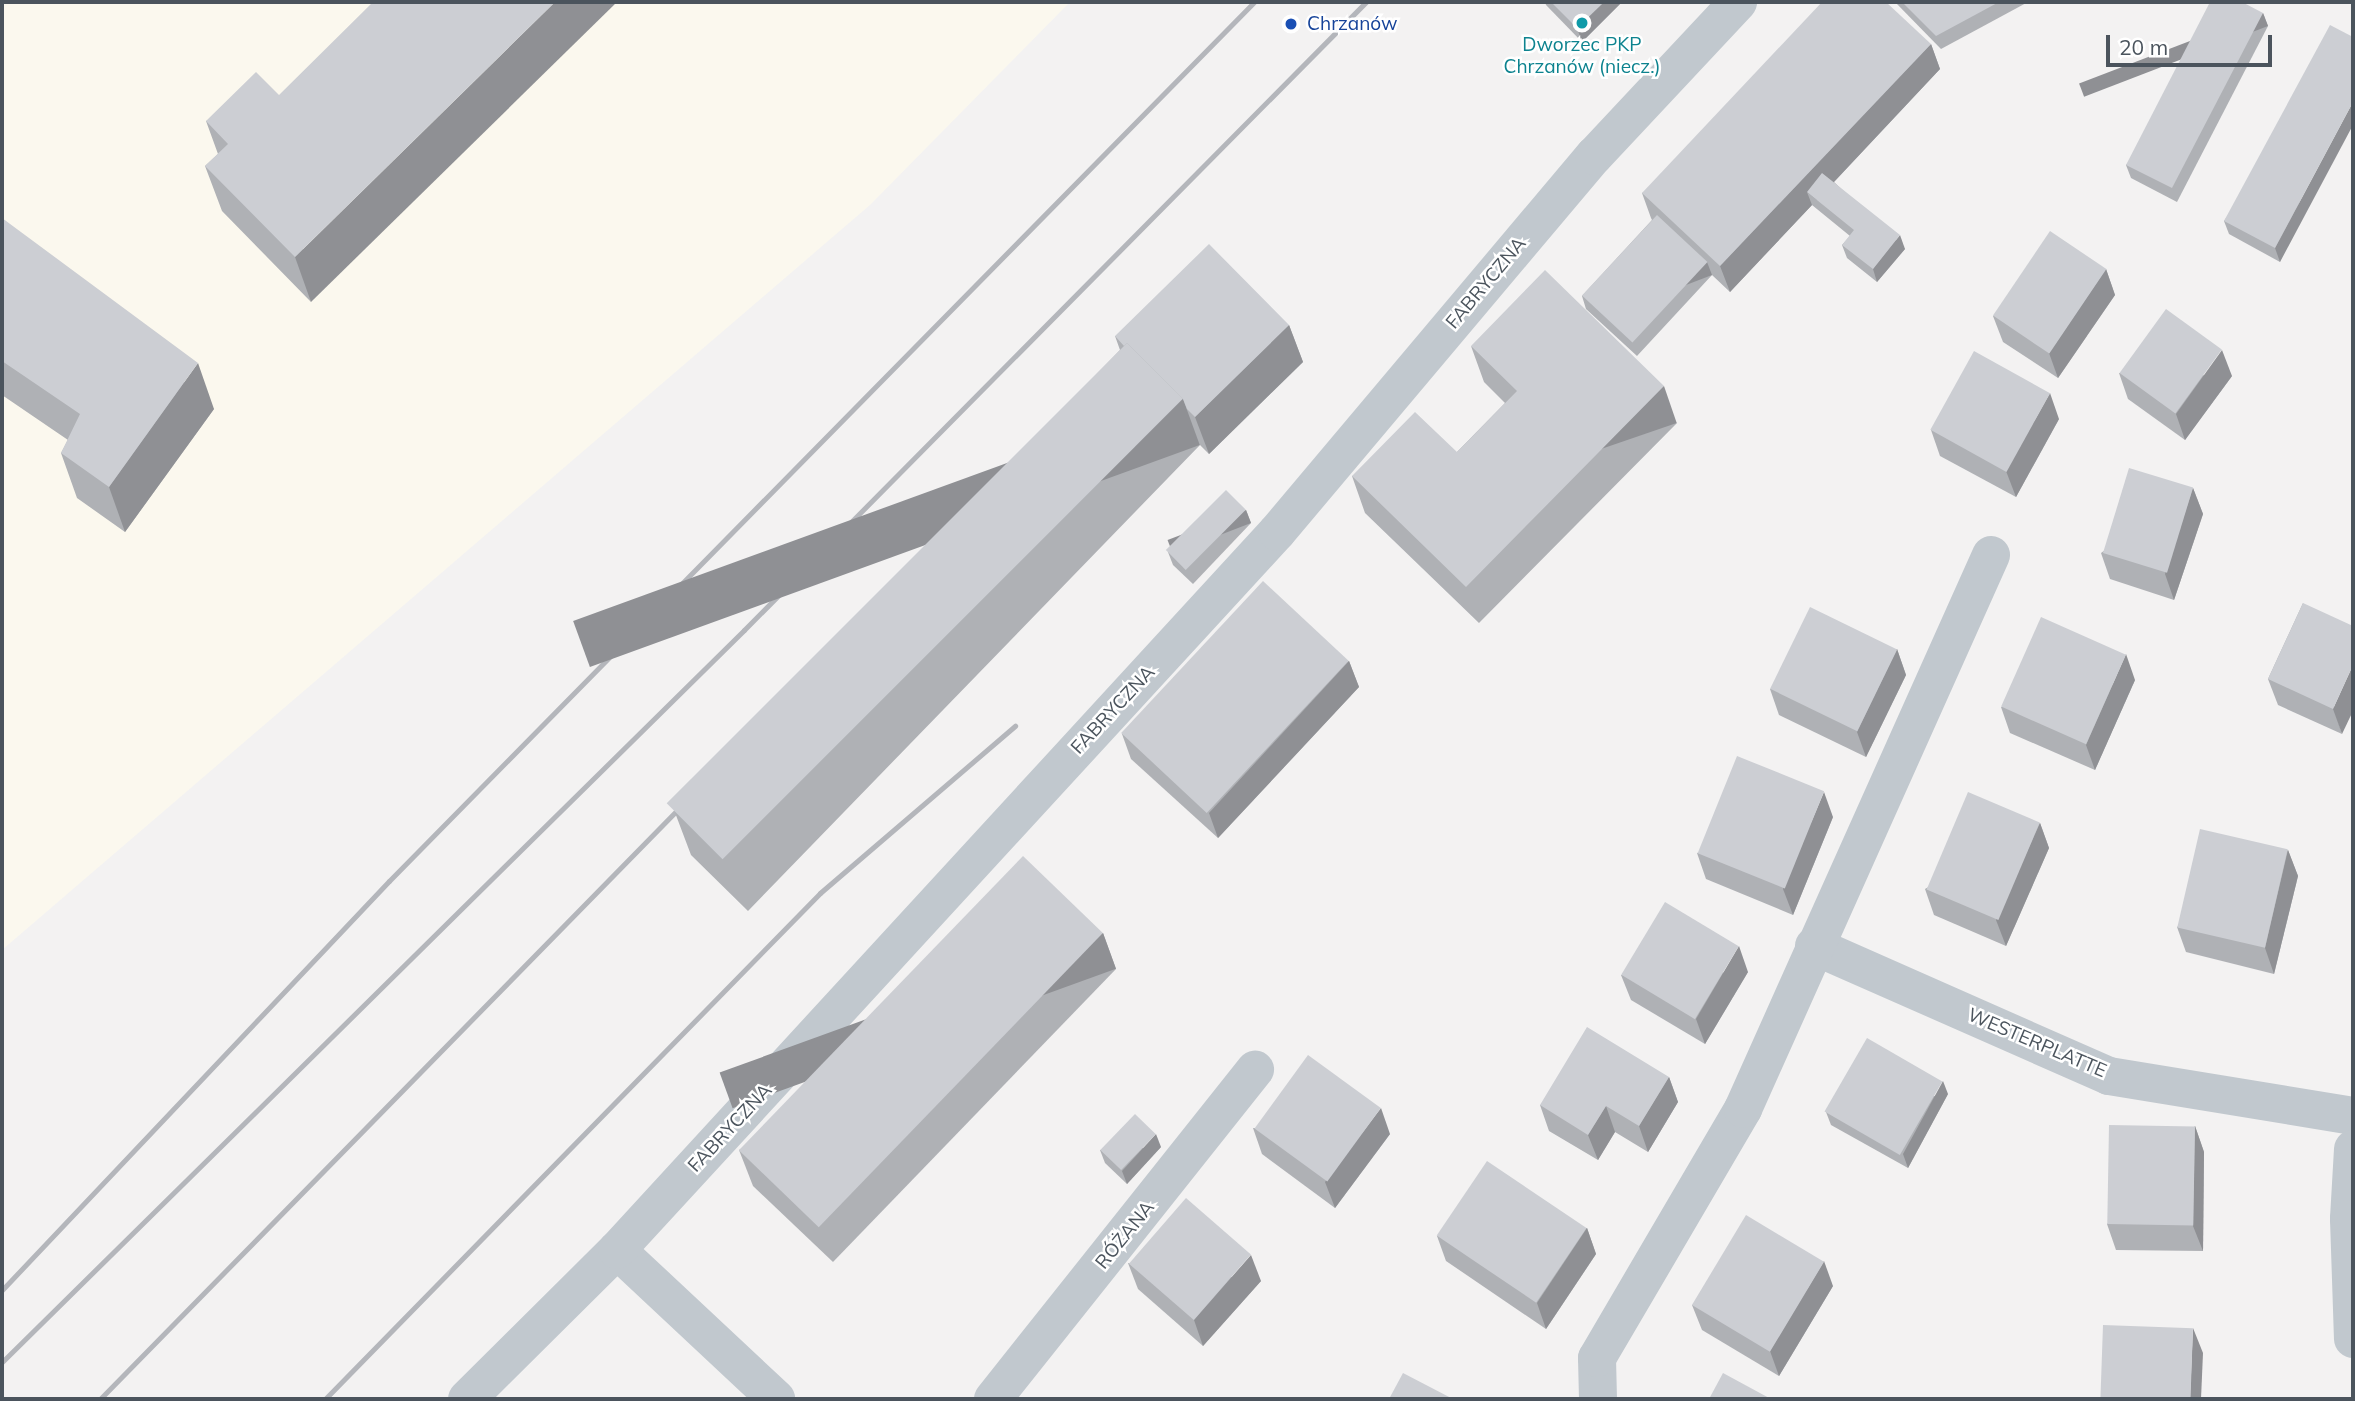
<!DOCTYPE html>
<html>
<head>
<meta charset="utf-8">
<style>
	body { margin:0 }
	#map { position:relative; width:2355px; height:1401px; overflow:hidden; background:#f3f2f2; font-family:Mulish,sans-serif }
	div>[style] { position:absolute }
	.commercial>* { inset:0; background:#fbf8ee }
	.minor>* { height:38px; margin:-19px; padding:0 19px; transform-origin:19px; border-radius:19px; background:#c1c8ce }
	.tertiary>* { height:38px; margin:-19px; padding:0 19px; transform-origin:19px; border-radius:19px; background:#c1c8ce }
	.rail>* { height:5px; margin:-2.5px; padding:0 2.5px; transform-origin:2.5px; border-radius:2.5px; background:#b4b6bb }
	.wall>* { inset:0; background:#afb1b5 }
	.shaded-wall>* { inset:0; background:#8f9094; transform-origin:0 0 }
	.building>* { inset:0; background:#ccced3; transform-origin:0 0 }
	.dots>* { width:19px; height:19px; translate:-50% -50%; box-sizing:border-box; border:4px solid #fff; border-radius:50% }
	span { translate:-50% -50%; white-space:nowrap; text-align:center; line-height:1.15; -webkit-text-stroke:5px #fff; paint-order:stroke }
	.transit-label { font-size:19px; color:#164399 }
	.left { translate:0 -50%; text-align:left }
	.culture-label { font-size:19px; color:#0d838f }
	.street-label { font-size:19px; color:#4b545d }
	.frame { position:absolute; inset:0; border:4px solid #4b545d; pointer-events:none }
	.scale { position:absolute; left:2106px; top:35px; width:166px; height:32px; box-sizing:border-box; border:4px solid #4b545d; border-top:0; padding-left:9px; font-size:21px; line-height:24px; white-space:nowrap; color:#4b545d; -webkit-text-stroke:5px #fff; paint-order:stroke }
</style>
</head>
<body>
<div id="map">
	<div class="commercial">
		<i style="clip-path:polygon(2px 2px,1070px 2px,870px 205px,2px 950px)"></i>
	</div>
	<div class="minor">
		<i style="left:1814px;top:946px;width:322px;rotate:23.8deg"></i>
		<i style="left:2109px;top:1076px;width:247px;rotate:9.3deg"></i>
		<i style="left:617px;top:1250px;width:218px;rotate:43.1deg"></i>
		<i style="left:467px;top:1399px;width:211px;rotate:-44.8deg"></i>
		<i style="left:617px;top:1250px;width:975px;rotate:-47.41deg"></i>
		<i style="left:1277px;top:532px;width:492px;rotate:-49.9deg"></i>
		<i style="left:1594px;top:156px;width:211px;rotate:-46.9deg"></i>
		<i style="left:993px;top:1399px;width:421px;rotate:-51.5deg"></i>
		<i style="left:1598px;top:1399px;width:41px;rotate:-91.4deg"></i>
		<i style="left:1597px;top:1358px;width:289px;rotate:-59.6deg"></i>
		<i style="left:1743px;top:1109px;width:607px;rotate:-65.88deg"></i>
	</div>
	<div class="tertiary">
		<i style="left:2353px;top:1149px;width:70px;rotate:93.3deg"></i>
		<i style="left:2349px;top:1219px;width:120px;rotate:88.1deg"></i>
	</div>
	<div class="rail">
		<i style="left:2px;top:1290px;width:563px;rotate:-46.58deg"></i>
		<i style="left:389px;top:881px;width:1233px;rotate:-45.46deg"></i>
		<i style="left:2px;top:1362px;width:1042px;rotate:-44.61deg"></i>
		<i style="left:744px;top:630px;width:884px;rotate:-45.28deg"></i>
		<i style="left:100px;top:1399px;width:840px;rotate:-45.58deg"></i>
		<i style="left:325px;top:1399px;width:708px;rotate:-45.63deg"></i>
		<i style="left:820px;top:893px;width:257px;rotate:-40.6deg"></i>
	</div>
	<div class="wall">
		<i style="clip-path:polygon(1545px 2px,1622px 2px,1582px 42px,1546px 5px)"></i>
		<i style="clip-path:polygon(1895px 2px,2028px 2px,1941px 49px)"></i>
		<i style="clip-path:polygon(2263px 13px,2268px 26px,2177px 202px,2131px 178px,2126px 165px)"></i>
		<i style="clip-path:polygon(2353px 37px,2280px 262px,2229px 234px,2224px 221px)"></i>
		<i style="clip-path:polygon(1931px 44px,1940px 69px,1834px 182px,1905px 249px,1877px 282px,1847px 258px,1842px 245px,1850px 236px,1812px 205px,1730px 292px,1712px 275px,1637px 356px,1586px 309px,1582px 296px,1652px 220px,1651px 218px,1642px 193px)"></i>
		<i style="clip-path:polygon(279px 95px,311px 302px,222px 211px,205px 166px,218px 154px,206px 121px)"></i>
		<i style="clip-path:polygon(2px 218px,214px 409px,125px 532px,77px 498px,61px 453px,68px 440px,2px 395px)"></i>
		<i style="clip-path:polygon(2106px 269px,2115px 295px,2058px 378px,2003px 342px,1993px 316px)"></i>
		<i style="clip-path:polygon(1289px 325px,1303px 362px,1209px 454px,1200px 445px,748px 911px,691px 855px,674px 810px,1120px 350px,1115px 336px)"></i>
		<i style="clip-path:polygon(1471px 346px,1677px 423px,1479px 623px,1365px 513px,1352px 476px,1457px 452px,1505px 403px,1484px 382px)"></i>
		<i style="clip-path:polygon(2119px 373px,2232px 376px,2185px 440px,2128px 399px)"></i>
		<i style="clip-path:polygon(2059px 419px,2016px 497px,1940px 456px,1931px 430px)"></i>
		<i style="clip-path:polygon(2193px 488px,2203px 514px,2174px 600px,2110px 579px,2101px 553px)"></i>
		<i style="clip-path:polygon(1246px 510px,1251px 523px,1193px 584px,1173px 565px,1168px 552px)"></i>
		<i style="clip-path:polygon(2303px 603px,2342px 734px,2278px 705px,2268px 679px)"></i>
		<i style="clip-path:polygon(1897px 649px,1906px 675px,1866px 757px,1779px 715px,1770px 689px)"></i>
		<i style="clip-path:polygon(1349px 661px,1359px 687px,1218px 838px,1131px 759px,1122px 734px)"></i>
		<i style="clip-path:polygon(2135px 680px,2095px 770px,2010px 733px,2001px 707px)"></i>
		<i style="clip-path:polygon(1833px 817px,1793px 915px,1706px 879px,1697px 853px)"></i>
		<i style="clip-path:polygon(2040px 823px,2049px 848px,2006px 946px,1934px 915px,1925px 889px)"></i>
		<i style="clip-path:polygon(2288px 850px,2298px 876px,2274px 974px,2186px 952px,2177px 927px)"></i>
		<i style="clip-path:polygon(1103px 933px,1116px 969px,833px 1262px,753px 1186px,739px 1150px)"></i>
		<i style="clip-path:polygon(1748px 972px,1705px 1044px,1631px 1000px,1621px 975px)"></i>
		<i style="clip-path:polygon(1669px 1077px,1678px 1102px,1648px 1152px,1615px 1132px,1598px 1160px,1549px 1131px,1540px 1105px)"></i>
		<i style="clip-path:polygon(1948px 1094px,1908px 1168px,1831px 1125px,1826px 1112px)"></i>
		<i style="clip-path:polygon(2195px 1126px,2204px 1152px,2203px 1251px,2116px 1250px,2107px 1224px)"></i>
		<i style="clip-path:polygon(1253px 1128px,1390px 1134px,1335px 1208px,1262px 1154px)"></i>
		<i style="clip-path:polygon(1161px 1147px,1127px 1184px,1105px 1163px,1100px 1150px)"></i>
		<i style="clip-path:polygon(1587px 1228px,1596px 1254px,1546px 1329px,1446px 1261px,1437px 1236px)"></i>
		<i style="clip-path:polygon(1128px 1263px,1261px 1281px,1203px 1346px,1138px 1289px)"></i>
		<i style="clip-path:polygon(1833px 1286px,1779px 1376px,1702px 1330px,1692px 1305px)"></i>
	</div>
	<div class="shaded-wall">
		<i style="clip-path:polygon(555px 2px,617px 2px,311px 302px,295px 257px)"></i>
		<i style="clip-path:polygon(1604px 2px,1622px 2px,1582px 42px,1577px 28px)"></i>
		<i style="left:2263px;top:13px;width:14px;height:197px;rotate:69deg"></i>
		<i style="clip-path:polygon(1931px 44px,1940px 69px,1817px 200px,1807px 192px,1812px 205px,1730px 292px,1720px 266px)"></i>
		<i style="clip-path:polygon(2353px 102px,2353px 125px,2280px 262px,2275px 248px)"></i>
		<i style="clip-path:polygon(1900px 235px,1905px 249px,1877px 282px,1873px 269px)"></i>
		<i style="left:1707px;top:262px;width:14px;height:110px;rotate:69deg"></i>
		<i style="clip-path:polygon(2106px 269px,2115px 295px,2058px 378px,2049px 353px)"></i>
		<i style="clip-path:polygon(1289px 325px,1303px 362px,1209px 454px,1195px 417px)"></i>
		<i style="clip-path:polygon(2222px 350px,2232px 376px,2185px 440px,2176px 414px)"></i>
		<i style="clip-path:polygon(198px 363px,214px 409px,125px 532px,109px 487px)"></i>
		<i style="left:1664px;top:386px;width:39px;height:282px;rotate:71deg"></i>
		<i style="clip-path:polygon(2050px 393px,2059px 419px,2016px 497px,2006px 471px)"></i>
		<i style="left:1183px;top:399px;width:49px;height:649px;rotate:70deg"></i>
		<i style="clip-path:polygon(2193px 488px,2203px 514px,2174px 600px,2165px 574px)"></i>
		<i style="left:1246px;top:510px;width:14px;height:84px;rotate:69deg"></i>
		<i style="clip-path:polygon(1897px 649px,1906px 675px,1866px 757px,1857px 732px)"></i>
		<i style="clip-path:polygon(2126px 654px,2135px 680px,2095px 770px,2086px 745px)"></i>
		<i style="clip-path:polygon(1349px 661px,1359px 687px,1218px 838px,1209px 813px)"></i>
		<i style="clip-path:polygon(2353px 665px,2353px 711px,2342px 734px,2333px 709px)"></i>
		<i style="clip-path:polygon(1824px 792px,1833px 817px,1793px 915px,1783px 889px)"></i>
		<i style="clip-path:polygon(2040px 823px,2049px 848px,2006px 946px,1996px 920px)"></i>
		<i style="clip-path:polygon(2288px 850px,2298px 876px,2274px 974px,2265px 948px)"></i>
		<i style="left:1103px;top:933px;width:38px;height:408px;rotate:70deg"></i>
		<i style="clip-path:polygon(1739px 946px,1748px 972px,1705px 1044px,1696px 1019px)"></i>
		<i style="clip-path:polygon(1669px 1077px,1678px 1102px,1648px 1152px,1639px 1126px)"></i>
		<i style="clip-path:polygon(1943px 1081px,1948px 1094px,1908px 1168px,1903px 1154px)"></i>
		<i style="clip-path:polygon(1606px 1106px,1615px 1132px,1598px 1160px,1588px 1135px)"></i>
		<i style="clip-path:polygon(1381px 1108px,1390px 1134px,1335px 1208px,1325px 1182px)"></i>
		<i style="clip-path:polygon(2195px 1126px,2204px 1152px,2203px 1251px,2193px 1226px)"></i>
		<i style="clip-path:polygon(1156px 1134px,1161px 1147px,1127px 1184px,1122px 1171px)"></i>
		<i style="clip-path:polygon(1587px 1228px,1596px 1254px,1546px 1329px,1537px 1303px)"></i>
		<i style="clip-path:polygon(1251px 1255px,1261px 1281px,1203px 1346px,1194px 1320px)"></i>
		<i style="clip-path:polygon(1824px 1261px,1833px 1286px,1779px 1376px,1770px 1351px)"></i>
		<i style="clip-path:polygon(2193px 1328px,2203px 1353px,2201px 1399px,2190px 1399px)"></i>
	</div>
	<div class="building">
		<i style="clip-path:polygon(373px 2px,555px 2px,295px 257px,205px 166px,228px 144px,206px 121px,256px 72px,279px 95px)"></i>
		<i style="clip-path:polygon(1551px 2px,1604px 2px,1577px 28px)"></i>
		<i style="clip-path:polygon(1822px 2px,1886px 2px,1931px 44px,1720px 266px,1642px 193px)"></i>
		<i style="clip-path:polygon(1902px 2px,1999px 2px,1936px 36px)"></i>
		<i style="clip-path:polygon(2210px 2px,2242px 2px,2263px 13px,2172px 188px,2126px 165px)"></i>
		<i style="clip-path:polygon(2330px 25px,2353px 37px,2353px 102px,2275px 248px,2224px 221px)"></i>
		<i style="clip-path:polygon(1822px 173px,1900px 235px,1873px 269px,1842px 245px,1854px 230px,1807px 192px)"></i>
		<i style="left:1657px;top:215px;width:69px;height:110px;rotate:43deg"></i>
		<i style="clip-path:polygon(2px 218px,198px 363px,109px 487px,61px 453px,80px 414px,2px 361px)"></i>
		<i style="left:2050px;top:231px;width:68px;height:102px;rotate:34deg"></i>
		<i style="clip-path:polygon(1209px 244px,1289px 325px,1195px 417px,1187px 409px,1183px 399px,1127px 343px,1124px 346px,1115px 336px)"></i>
		<i style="clip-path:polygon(1545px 270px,1664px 386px,1466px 587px,1352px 476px,1415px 412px,1457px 452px,1517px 391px,1471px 346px)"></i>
		<i style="left:2166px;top:309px;width:69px;height:79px;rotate:36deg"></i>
		<i style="left:1127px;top:343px;width:79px;height:651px;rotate:45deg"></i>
		<i style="left:1974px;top:351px;width:87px;height:90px;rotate:29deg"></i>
		<i style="left:2129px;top:468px;width:67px;height:89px;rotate:17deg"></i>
		<i style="left:1226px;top:490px;width:28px;height:85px;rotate:45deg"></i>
		<i style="left:1263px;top:581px;width:117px;height:208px;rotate:43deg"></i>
		<i style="clip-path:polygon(2303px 603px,2353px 626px,2353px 665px,2333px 709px,2268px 679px)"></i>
		<i style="left:1810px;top:607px;width:97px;height:91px;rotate:26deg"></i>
		<i style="left:2041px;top:617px;width:93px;height:98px;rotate:24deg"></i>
		<i style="left:1737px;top:756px;width:94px;height:105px;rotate:22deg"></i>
		<i style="left:1968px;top:792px;width:78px;height:106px;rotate:23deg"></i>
		<i style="left:2200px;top:829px;width:90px;height:101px;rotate:13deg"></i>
		<i style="left:1023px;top:856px;width:111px;height:409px;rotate:44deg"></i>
		<i style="left:1665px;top:902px;width:86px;height:85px;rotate:31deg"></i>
		<i style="clip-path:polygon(1587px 1027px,1669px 1077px,1639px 1126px,1606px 1106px,1588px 1135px,1540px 1105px)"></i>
		<i style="left:1867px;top:1038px;width:87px;height:85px;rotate:30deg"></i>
		<i style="left:1308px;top:1055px;width:90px;height:91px;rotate:36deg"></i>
		<i style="left:1135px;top:1114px;width:29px;height:50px;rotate:44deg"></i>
		<i style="left:2109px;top:1125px;width:86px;height:99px;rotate:1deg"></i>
		<i style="left:1487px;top:1161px;width:120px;height:90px;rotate:34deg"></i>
		<i style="left:1186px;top:1198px;width:86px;height:87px;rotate:41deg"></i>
		<i style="left:1746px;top:1215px;width:91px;height:105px;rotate:31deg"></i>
		<i style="left:2103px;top:1325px;width:90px;height:74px;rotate:2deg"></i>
		<i style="clip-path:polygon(1403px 1373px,1453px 1399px,1389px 1399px)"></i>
		<i style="clip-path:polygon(1723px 1373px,1771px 1399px,1709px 1399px)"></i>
	</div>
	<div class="dots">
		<i style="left:1582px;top:23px;background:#0f9aa8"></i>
		<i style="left:1291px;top:24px;background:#1a4fb4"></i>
	</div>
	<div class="transit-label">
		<span class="left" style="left:1307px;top:24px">Chrzanów</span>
	</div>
	<div class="culture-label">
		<span style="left:1582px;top:56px">Dworzec PKP<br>Chrzanów (niecz.)</span>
	</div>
	<div class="street-label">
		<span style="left:1486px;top:283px;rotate:-50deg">FABRYCZNA</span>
		<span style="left:1113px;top:710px;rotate:-47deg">FABRYCZNA</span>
		<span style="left:2037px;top:1043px;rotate:23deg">WESTERPLATTE</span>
		<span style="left:730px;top:1128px;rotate:-47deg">FABRYCZNA</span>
		<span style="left:1125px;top:1235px;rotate:-51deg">RÓŻANA</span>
	</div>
	<div class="frame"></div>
	<div class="scale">20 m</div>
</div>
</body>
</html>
